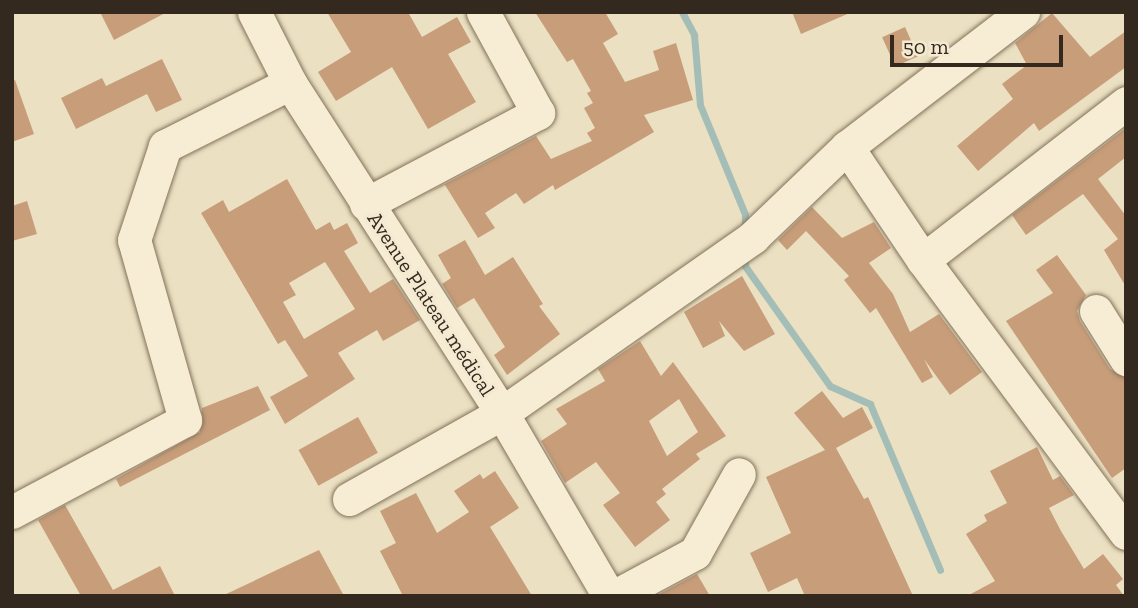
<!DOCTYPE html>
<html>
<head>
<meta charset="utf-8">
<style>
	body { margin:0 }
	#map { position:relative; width:1138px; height:608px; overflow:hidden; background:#ebe0c2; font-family:"Zilla Slab",serif }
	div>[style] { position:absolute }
	.stream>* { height:7px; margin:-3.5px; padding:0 3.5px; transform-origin:3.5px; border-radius:3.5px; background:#a4beb7 }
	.building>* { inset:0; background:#c79d7a; transform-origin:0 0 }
	.roads { filter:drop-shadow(0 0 2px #83725a) drop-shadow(0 0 2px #83725a) }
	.minor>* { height:33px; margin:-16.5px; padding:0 16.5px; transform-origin:16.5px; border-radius:16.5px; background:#f6edd4 }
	span { translate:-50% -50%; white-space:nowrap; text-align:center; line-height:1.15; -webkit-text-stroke:6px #f3ead1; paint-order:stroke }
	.street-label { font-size:21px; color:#34291e }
	.frame { position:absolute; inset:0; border:14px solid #34291e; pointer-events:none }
	.scale { position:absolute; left:890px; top:35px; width:173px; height:32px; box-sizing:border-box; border:4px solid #34291e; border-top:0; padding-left:9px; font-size:21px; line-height:24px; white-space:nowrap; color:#34291e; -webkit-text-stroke:5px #f3ead1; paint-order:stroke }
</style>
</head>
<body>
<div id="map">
	<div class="stream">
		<i style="left:682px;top:12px;width:26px;rotate:62deg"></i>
		<i style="left:694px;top:35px;width:70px;rotate:85.1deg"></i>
		<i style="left:700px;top:105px;width:118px;rotate:67.6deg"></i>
		<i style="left:745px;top:214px;width:17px;rotate:90deg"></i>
		<i style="left:745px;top:256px;width:10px;rotate:90deg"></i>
		<i style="left:745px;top:266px;width:147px;rotate:54.7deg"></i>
		<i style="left:830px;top:386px;width:44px;rotate:24.2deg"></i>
		<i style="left:870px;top:404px;width:180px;rotate:67.1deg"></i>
	</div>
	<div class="building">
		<i style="clip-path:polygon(100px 12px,167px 12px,114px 40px)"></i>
		<i style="clip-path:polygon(327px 12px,408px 12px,422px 37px,457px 17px,471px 42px,448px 54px,476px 102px,428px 129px,392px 67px,336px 101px,318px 72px,351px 52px)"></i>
		<i style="clip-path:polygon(535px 12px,605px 12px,618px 34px,603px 43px,625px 82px,659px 70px,653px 51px,676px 43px,693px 100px,644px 115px,654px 132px,555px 190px,553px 185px,524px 204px,516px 193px,485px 213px,495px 228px,478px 238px,445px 185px,428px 193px,536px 136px,551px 159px,592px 141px,587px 133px,595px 128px,584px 108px,593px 103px,587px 93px,591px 91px,573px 59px,567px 62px)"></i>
		<i style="clip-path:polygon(792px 12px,852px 12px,801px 34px)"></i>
		<i style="clip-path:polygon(1052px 13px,1090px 57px,1126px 31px,1126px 67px,1039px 131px,1034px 123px,978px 171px,957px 146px,1013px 99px,1002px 84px,1027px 65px,1015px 43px)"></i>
		<i style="left:905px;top:27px;width:32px;height:25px;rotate:66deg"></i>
		<i style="clip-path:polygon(162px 59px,182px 100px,156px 112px,147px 94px,76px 129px,61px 98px,102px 78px,106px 86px)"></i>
		<i style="clip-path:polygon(15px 80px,34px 134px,12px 142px,12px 81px)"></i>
		<i style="clip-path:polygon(1126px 128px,1126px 157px,1098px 179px,1126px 216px,1126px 287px,1104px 250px,1118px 239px,1083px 194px,1026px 235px,1012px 215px)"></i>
		<i style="clip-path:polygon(evenodd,287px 179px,316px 230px,330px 222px,334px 230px,347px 223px,358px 243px,344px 251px,370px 293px,393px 279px,420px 320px,383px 341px,377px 330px,338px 353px,355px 379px,285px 424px,270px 397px,308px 376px,285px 340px,278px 344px,201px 213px,223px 200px,229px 212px,287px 179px,325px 262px,355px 309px,304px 339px,283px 302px,296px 295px,289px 283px,325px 262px)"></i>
		<i style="clip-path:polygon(27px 201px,37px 234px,12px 241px,12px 206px)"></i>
		<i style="clip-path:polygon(812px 207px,842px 238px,874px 222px,891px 248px,869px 263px,893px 294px,910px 332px,939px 314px,982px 372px,950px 395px,924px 359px,933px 377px,922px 383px,876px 308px,870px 313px,844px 280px,849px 276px,806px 231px,787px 250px,778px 240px)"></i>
		<i style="clip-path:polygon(465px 240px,485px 275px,513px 257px,543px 304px,539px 306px,560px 334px,507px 375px,494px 355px,505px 347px,474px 298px,457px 308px,442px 284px,451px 278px,438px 255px)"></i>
		<i style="clip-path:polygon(1057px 255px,1086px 295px,1077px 311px,1080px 321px,1110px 369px,1126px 378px,1126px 468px,1112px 478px,1006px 321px,1053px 293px,1036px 270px)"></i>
		<i style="clip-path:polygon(742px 276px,775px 334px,744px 351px,719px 321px,725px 336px,703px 348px,684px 312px)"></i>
		<i style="clip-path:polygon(evenodd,640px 341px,661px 376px,673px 362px,726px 436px,696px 454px,700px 459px,662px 489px,666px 494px,656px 502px,670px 520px,635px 547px,603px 505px,620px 493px,596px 462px,565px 483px,541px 441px,567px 424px,556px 409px,605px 381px,598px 369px,640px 341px,679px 399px,698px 432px,667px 456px,649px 421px,679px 399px)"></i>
		<i style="clip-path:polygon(258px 386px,270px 410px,120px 487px,116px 479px,200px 432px,202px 408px)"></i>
		<i style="clip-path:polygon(822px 391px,843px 418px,862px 407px,873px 428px,836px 448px,864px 499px,868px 497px,913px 596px,805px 596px,797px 578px,768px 592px,750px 553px,791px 533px,766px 477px,825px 450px,794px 413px)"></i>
		<i style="left:358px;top:417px;width:41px;height:68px;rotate:61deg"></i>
		<i style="clip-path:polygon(1037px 447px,1053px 480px,1060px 476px,1074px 495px,1049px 508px,1061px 531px,1084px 569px,1103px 554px,1123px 579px,1116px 585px,1124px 596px,967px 596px,995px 581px,966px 534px,987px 521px,984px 515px,1007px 503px,990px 471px)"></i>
		<i style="clip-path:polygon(495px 471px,519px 508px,490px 527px,532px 596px,403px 596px,380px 551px,396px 543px,380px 511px,416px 493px,437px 533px,469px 512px,454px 491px,480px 474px,483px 479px)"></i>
		<i style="clip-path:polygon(65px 505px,113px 590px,160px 566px,175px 596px,81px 596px,38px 520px)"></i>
		<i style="clip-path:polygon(319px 550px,344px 596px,222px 596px)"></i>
		<i style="clip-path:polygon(697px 574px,710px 596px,656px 596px)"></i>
	</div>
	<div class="roads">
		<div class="minor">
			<i style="left:254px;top:12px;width:80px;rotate:63.1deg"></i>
			<i style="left:290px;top:83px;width:392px;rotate:57.3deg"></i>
			<i style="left:502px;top:413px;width:212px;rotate:59.7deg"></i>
			<i style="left:847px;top:147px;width:136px;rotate:56.1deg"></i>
			<i style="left:923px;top:260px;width:340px;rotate:53.4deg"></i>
			<i style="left:366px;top:204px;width:195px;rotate:-27.9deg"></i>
			<i style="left:538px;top:113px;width:115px;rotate:-118.6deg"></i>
			<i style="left:923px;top:260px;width:257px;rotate:-37.7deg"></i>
			<i style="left:1096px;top:311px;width:57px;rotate:58deg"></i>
			<i style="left:349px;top:499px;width:176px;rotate:-29.3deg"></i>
			<i style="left:502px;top:413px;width:307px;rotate:-35deg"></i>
			<i style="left:753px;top:237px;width:130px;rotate:-43.8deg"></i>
			<i style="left:847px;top:147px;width:222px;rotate:-37.5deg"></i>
			<i style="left:12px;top:512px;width:196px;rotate:-28deg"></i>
			<i style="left:185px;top:420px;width:187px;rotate:-105.8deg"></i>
			<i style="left:134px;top:240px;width:99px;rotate:-71.7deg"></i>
			<i style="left:165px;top:146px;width:140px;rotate:-26.7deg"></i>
			<i style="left:615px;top:596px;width:91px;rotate:-28.3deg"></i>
			<i style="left:695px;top:553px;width:90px;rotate:-60.9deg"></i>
		</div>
	</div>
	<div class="street-label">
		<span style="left:431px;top:304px;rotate:57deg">Avenue Plateau médical</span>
	</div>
	<div class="frame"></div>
	<div class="scale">50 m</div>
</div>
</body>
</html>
